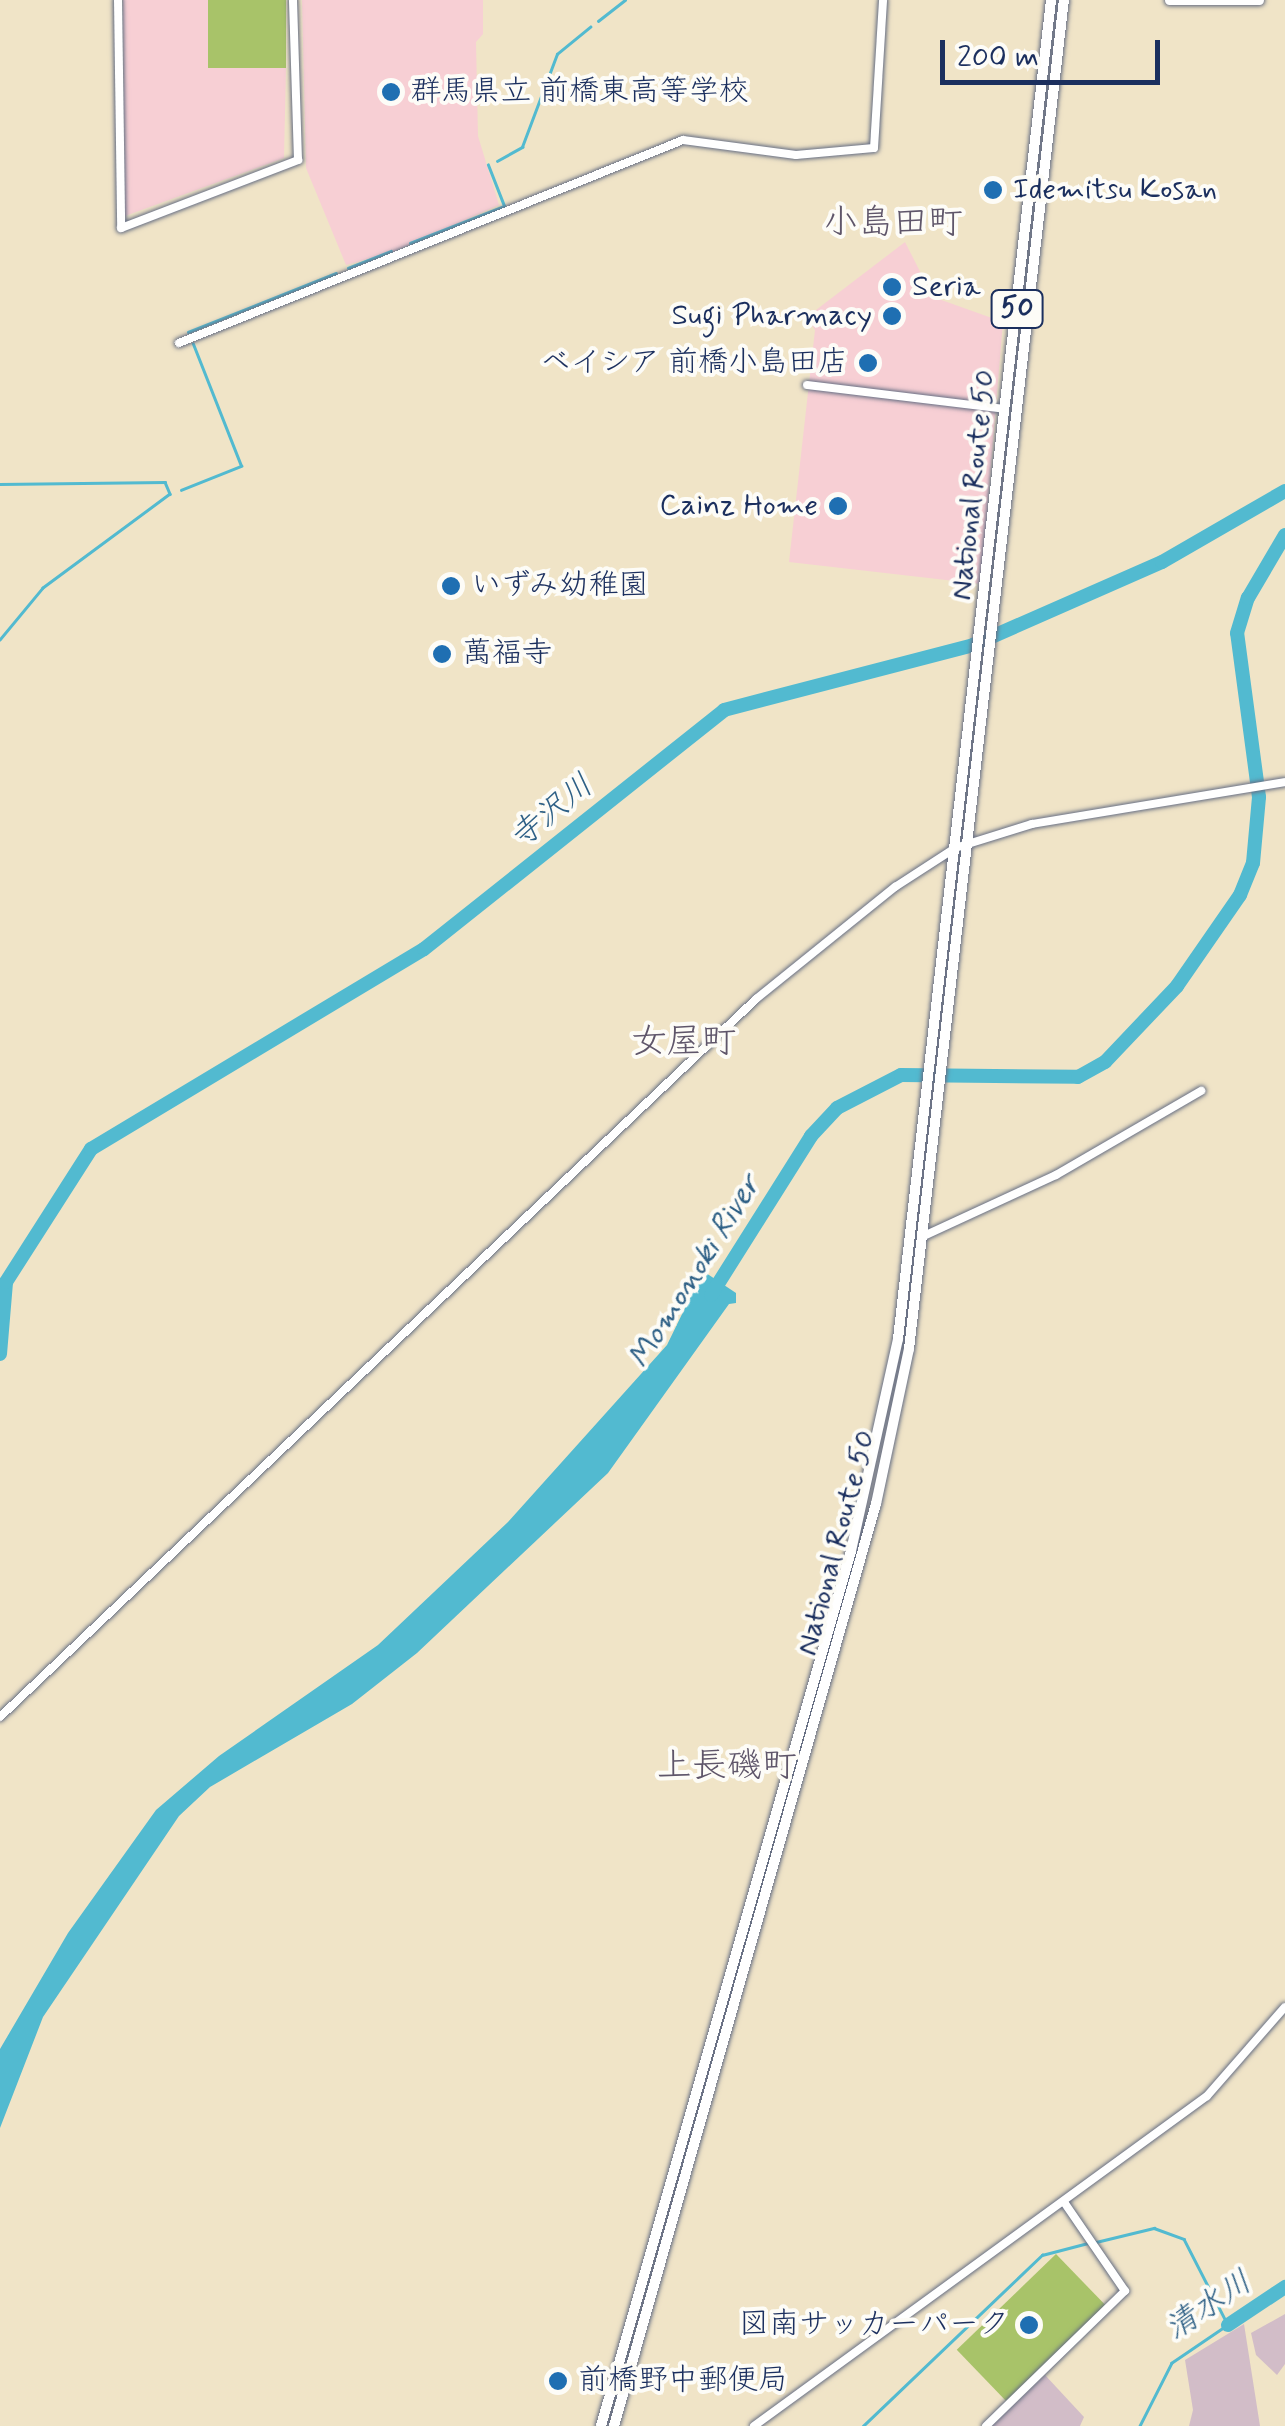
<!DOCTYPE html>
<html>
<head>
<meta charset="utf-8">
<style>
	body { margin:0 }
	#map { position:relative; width:1285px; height:2426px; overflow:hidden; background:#f0e4c7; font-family:Mynerve,"Klee One",sans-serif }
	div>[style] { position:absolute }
	.built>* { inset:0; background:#f7cfd4 }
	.industrial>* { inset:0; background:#d2bdc8 }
	.green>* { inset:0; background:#a8c369; transform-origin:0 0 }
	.water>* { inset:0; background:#52bad0 }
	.stream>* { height:2.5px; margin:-1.25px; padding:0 1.25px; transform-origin:1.25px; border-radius:1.25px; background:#52bad0 }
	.river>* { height:14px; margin:-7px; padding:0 7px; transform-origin:7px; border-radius:7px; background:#52bad0 }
	.roads { filter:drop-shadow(0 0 2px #666e83) drop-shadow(0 0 2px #666e83) }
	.tertiary>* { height:8px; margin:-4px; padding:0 4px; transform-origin:4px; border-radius:4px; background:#fff }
	.primary>* { height:9px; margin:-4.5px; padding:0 4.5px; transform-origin:4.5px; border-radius:4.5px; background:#fff }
	.trunk>* { height:10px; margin:-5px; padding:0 5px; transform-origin:5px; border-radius:5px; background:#fff }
	.dots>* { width:28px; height:28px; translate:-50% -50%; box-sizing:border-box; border:5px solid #fdfcf7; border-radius:50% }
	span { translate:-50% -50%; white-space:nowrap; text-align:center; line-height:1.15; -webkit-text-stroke:8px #fdfcf7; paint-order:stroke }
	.shield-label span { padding:2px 8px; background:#fdfcf7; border:2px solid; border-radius:8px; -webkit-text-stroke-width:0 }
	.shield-label { font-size:28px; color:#1b2f5e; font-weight:700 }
	.poi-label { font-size:30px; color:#1b2f5e }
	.left { translate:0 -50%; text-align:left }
	.right { translate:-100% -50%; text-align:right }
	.street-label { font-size:30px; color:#1b2f5e }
	.water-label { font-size:32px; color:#2e6086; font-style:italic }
	.quarter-label { font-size:35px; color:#5f566a }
	.scale { position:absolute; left:940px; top:40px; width:220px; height:45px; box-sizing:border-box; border:5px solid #1b2f5e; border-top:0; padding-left:12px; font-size:30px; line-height:35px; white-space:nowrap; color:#1b2f5e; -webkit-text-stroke:8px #fdfcf7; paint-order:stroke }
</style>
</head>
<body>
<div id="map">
	<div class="built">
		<i style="clip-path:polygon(123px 0,208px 0,211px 67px,286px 67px,284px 158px,125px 216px)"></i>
		<i style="clip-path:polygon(302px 0,483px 0,483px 34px,476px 42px,478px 136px,499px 205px,393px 252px,346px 265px,306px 168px)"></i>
		<i style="clip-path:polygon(905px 242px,933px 297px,1003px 322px,981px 584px,789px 562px,815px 330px,810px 322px,816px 310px)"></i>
	</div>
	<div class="industrial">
		<i style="clip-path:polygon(1285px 2314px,1285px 2364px,1277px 2375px,1256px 2355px,1251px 2333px)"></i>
		<i style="clip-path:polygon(1244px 2324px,1260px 2426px,1189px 2426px,1193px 2410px,1185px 2360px)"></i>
		<i style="clip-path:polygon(1045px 2375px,1084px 2417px,1080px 2426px,992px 2426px)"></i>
	</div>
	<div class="green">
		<i style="left:208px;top:0;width:78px;height:68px"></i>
		<i style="left:1056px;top:2254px;width:71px;height:138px;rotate:46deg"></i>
	</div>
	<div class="water">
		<i style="clip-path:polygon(703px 1271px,736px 1293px,736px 1303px,729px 1304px,608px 1473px,417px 1653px,352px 1704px,210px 1787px,179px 1816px,43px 2017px,0 2128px,0 2049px,68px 1933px,156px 1810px,219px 1756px,378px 1645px,508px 1522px,667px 1345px)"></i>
	</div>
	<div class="stream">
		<i style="left:598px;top:21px;width:34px;rotate:-38deg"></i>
		<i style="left:497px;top:161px;width:29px;rotate:-29deg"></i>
		<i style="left:522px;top:147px;width:99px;rotate:-69.4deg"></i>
		<i style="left:557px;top:54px;width:43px;rotate:-39.3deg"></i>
		<i style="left:410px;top:243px;width:101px;rotate:-21.5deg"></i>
		<i style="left:504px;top:206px;width:44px;rotate:-111.3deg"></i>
		<i style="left:348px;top:268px;width:46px;rotate:-21.6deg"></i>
		<i style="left:188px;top:332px;width:159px;rotate:-21.7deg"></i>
		<i style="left:0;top:484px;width:165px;rotate:-0.7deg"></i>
		<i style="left:165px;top:482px;width:13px;rotate:67deg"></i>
		<i style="left:170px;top:494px;width:158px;rotate:143.5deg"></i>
		<i style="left:43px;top:588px;width:67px;rotate:129.6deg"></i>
		<i style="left:181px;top:490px;width:65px;rotate:-21.8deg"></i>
		<i style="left:241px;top:466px;width:131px;rotate:-111.5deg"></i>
		<i style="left:1096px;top:2242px;width:60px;rotate:-13.6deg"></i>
		<i style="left:1154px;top:2228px;width:32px;rotate:20deg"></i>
		<i style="left:1184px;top:2239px;width:97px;rotate:62.9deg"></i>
		<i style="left:1228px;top:2325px;width:68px;rotate:145.8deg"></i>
		<i style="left:1172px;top:2363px;width:71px;rotate:116.9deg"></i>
		<i style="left:863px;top:2426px;width:248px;rotate:-43.7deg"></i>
		<i style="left:1042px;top:2255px;width:48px;rotate:-14.6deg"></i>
	</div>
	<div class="river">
		<i style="left:711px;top:1295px;width:188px;rotate:-57.8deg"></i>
		<i style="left:811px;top:1136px;width:38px;rotate:-47deg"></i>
		<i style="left:837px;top:1108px;width:72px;rotate:-27.3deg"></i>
		<i style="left:901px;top:1075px;width:177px;rotate:0.6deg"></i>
		<i style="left:1078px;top:1077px;width:31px;rotate:-29deg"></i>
		<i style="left:1105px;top:1062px;width:105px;rotate:-46.5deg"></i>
		<i style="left:1177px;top:986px;width:111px;rotate:-55.3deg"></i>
		<i style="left:1240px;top:895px;width:35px;rotate:-68deg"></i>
		<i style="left:1253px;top:863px;width:66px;rotate:-84.8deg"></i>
		<i style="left:1259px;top:797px;width:165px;rotate:-97.6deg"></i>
		<i style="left:1237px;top:633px;width:37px;rotate:-73deg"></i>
		<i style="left:1248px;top:598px;width:73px;rotate:-59.6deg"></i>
		<i style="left:0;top:1354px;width:72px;rotate:-85.2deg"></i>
		<i style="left:6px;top:1282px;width:158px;rotate:-57.4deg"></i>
		<i style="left:91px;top:1149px;width:388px;rotate:-31deg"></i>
		<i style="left:424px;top:949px;width:384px;rotate:-38.5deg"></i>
		<i style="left:724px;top:710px;width:257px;rotate:-14.6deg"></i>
		<i style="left:973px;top:645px;width:206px;rotate:-23.7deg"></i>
		<i style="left:1162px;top:562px;width:142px;rotate:-30deg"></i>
		<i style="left:1228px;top:2325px;width:69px;rotate:-33.7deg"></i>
	</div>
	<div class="roads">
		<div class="tertiary">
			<i style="left:118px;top:0;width:228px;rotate:89.2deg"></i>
			<i style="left:121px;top:228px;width:190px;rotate:-21deg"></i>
			<i style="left:298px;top:160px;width:160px;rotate:-91.8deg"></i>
			<i style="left:179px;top:343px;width:543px;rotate:-21.94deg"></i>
			<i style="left:683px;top:140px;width:114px;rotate:7.6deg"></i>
			<i style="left:796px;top:155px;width:78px;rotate:-5.1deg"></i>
			<i style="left:874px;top:148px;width:148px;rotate:-86.5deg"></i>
			<i style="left:807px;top:385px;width:199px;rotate:6.9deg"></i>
			<i style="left:926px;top:1235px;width:143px;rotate:-24.8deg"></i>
			<i style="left:1056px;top:1175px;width:168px;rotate:-30.1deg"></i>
			<i style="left:0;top:1717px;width:1043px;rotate:-43.52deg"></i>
			<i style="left:756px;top:999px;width:179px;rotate:-38.9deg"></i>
			<i style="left:895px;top:887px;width:72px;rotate:-33deg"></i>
			<i style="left:955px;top:848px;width:81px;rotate:-17.3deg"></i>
			<i style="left:1032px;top:824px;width:256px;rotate:-9.4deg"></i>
			<i style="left:754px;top:2426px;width:560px;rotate:-36.07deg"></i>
			<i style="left:1207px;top:2096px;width:118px;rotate:-48.8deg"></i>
			<i style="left:986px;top:2426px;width:194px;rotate:-44.2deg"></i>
			<i style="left:1125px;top:2291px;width:108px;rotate:-124.4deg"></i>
		</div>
		<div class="primary">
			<i style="left:1169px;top:0;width:90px"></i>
		</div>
		<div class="trunk">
			<i style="left:601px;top:2426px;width:910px;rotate:-74.05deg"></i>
			<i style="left:851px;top:1551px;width:217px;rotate:-77.5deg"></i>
			<i style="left:898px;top:1339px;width:1348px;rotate:-83.48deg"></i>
			<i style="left:614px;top:2426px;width:959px;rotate:-74.14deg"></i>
			<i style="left:876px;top:1504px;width:158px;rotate:-78deg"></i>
			<i style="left:909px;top:1349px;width:1358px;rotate:-83.45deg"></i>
		</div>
	</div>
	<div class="dots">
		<i style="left:391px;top:92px;background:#1f6fb2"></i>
		<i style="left:993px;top:190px;background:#1f6fb2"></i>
		<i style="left:892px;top:287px;background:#1f6fb2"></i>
		<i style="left:892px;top:316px;background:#1f6fb2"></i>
		<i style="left:868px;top:363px;background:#1f6fb2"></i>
		<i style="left:838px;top:506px;background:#1f6fb2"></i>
		<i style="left:451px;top:586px;background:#1f6fb2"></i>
		<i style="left:442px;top:654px;background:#1f6fb2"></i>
		<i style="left:1029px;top:2325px;background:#1f6fb2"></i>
		<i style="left:558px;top:2381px;background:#1f6fb2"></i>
	</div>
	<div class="shield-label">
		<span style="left:1017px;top:309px">50</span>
	</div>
	<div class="poi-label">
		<span class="left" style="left:411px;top:92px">群馬県立 前橋東高等学校</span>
		<span class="left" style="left:1013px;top:190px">Idemitsu Kosan</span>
		<span class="left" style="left:912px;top:287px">Seria</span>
		<span class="right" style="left:872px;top:316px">Sugi Pharmacy</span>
		<span class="right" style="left:848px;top:363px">ベイシア 前橋小島田店</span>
		<span class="right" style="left:818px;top:506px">Cainz Home</span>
		<span class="left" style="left:471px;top:586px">いずみ幼稚園</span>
		<span class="left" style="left:462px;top:654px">萬福寺</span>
		<span class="right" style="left:1009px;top:2325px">図南サッカーパーク</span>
		<span class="left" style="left:578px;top:2381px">前橋野中郵便局</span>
	</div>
	<div class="street-label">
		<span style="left:974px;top:485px;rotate:-84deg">National Route 50</span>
		<span style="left:837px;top:1543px;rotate:-75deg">National Route 50</span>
	</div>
	<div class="water-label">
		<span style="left:552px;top:812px;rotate:-39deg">寺沢川</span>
		<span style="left:695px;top:1272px;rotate:-58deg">Momonoki River</span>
		<span style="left:1209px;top:2306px;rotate:-34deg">清水川</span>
	</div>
	<div class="quarter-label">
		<span style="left:893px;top:223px">小島田町</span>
		<span style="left:684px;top:1042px">女屋町</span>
		<span style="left:727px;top:1766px">上長磯町</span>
	</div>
	<div class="scale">200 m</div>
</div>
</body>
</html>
